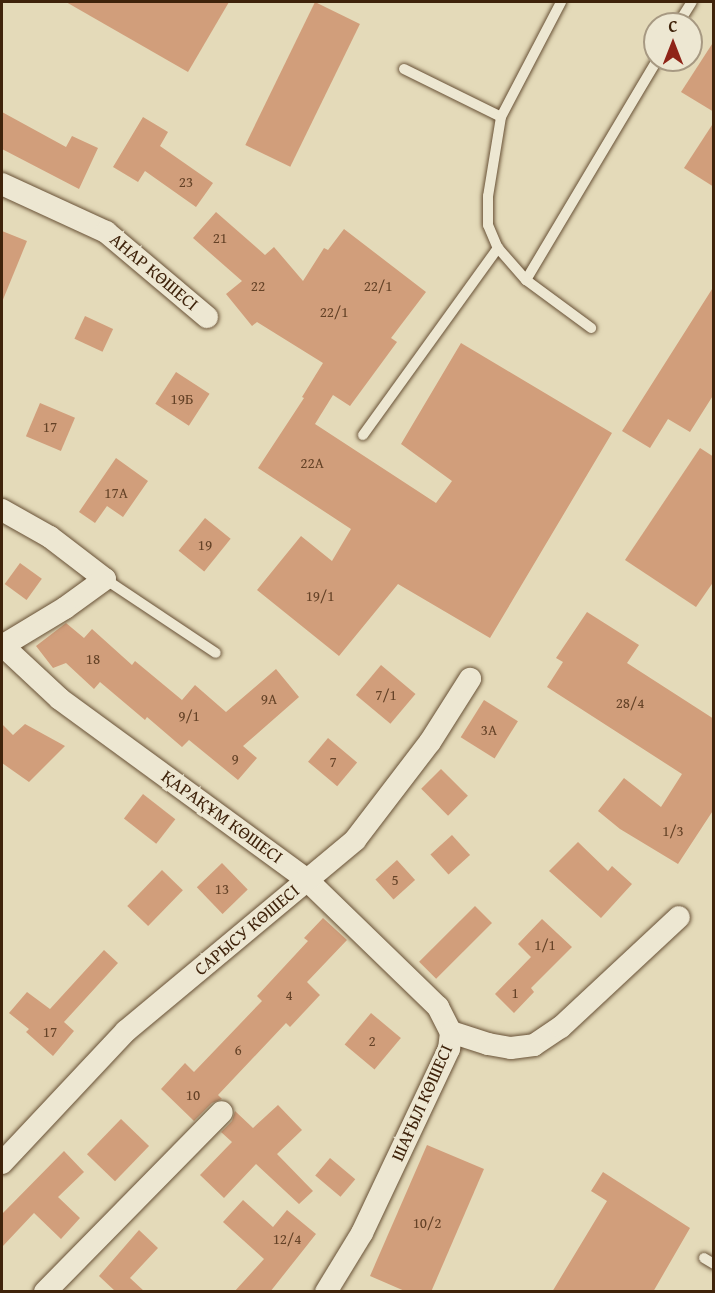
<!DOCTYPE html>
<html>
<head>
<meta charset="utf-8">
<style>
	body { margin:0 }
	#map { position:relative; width:715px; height:1293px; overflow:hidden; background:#e4dab9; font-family:"Gentium Book Plus",serif }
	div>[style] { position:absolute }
	.building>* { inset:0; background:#d19e7b; transform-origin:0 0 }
	.roads { filter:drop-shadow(0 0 2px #685136) drop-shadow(0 0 2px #685136) }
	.service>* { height:10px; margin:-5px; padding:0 5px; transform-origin:5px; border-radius:5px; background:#ede7d2 }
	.minor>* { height:22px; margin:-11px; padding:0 11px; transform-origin:11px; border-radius:11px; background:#ede7d2 }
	span { translate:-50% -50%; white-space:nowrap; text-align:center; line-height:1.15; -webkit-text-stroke:6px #ede7d2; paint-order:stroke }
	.number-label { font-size:15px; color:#644227 }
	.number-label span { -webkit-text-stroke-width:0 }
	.street-label { font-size:18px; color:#3f230b }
	.frame { position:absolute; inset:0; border:3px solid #3f230b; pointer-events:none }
	.north { position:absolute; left:643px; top:12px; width:60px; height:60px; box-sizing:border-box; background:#ede7d2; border:2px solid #a79982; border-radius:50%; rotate:0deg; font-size:16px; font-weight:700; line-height:24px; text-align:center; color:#3f230b }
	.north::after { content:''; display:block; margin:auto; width:21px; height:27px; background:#8f2418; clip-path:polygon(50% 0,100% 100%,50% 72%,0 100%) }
</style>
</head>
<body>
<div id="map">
	<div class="building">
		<i style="clip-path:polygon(66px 2px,229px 2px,188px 72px)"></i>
		<i style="left:315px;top:2px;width:50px;height:159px;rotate:26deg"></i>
		<i style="clip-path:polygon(714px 41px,714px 112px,681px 92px)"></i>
		<i style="clip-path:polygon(2px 112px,66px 147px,72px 136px,98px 148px,79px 189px,2px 149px)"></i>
		<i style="clip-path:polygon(143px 117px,168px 132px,160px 146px,213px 183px,196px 207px,145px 171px,138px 182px,113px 167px)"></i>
		<i style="clip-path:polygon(714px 122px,714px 187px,684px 168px)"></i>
		<i style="clip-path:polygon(216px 212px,265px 255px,274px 247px,303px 281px,324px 248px,328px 250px,344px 229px,426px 292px,391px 338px,397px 342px,350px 406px,333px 395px,315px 424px,436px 503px,452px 481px,401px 444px,461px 343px,612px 433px,490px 638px,398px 584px,339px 656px,257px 590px,301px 536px,332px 561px,351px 529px,258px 468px,304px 398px,302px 397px,323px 363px,257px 322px,252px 326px,226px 294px,242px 281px,193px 238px)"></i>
		<i style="clip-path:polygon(2px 231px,27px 241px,2px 302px)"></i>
		<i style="clip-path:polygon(714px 286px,714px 394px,690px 432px,668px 419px,650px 448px,622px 431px)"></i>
		<i style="left:85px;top:316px;width:31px;height:25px;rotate:25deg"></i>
		<i style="left:176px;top:372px;width:40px;height:38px;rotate:33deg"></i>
		<i style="left:40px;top:403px;width:38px;height:36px;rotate:23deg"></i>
		<i style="clip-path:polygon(700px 448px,714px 457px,714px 581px,696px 607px,625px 560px)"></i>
		<i style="clip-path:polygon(116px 458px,148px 481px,123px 517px,107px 506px,95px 523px,79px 512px)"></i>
		<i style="left:205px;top:518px;width:33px;height:42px;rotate:39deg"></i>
		<i style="left:20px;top:563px;width:27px;height:26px;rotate:36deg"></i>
		<i style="clip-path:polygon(587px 612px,639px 645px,627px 663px,714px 719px,714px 809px,678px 864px,620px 829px,598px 811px,624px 778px,661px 807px,682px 774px,547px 687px,563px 662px,556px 658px)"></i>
		<i style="clip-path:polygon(66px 623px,84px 638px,92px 629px,132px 665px,135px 661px,182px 700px,195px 685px,226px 712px,276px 669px,299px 697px,243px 746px,257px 758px,238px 780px,189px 740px,182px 747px,147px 717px,145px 720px,100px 682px,94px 689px,66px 663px,53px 668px,36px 646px)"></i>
		<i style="left:381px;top:665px;width:45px;height:39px;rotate:40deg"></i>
		<i style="left:484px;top:700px;width:40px;height:44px;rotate:32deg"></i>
		<i style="clip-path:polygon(2px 724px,13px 735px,25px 724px,65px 746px,29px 782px,2px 763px)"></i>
		<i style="left:328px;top:738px;width:38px;height:31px;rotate:40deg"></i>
		<i style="left:441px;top:769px;width:38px;height:28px;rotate:45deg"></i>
		<i style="left:143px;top:794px;width:41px;height:31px;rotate:38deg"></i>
		<i style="left:452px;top:835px;width:27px;height:29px;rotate:48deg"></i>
		<i style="clip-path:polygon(578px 842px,608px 871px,612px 866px,632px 884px,601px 918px,549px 871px)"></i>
		<i style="left:397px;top:860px;width:27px;height:29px;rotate:48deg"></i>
		<i style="left:222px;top:863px;width:37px;height:35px;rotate:46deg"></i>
		<i style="left:162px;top:870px;width:29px;height:50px;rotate:44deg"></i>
		<i style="left:475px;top:906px;width:24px;height:79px;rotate:45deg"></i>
		<i style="clip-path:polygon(323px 918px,347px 940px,307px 982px,320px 995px,290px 1027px,286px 1023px,218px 1095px,222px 1099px,212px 1103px,194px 1121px,161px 1089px,185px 1063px,194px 1072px,262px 1001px,257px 996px,308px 941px,304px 938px)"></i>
		<i style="clip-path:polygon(542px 919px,572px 947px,531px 988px,534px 992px,514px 1013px,495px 994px,531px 957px,518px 944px)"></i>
		<i style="clip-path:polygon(104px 950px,118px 963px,64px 1022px,74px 1031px,53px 1056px,26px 1032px,29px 1029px,9px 1013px,27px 992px,50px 1009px)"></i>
		<i style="left:371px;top:1013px;width:39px;height:41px;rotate:40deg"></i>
		<i style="clip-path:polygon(278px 1105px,302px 1130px,277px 1154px,313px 1191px,299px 1204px,256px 1164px,224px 1198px,200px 1175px,232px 1142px,221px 1132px,232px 1121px,235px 1111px,253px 1128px)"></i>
		<i style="left:121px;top:1119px;width:39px;height:49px;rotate:44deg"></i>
		<i style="clip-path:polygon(427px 1145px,484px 1169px,431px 1292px,407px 1292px,370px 1276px)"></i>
		<i style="clip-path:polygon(64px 1151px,84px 1172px,58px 1197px,80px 1218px,61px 1239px,34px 1213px,2px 1247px,2px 1214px)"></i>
		<i style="left:330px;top:1158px;width:33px;height:23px;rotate:40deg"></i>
		<i style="clip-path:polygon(603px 1172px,690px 1228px,653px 1292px,552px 1292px,607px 1201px,591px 1191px)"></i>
		<i style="clip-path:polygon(243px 1200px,273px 1227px,287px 1210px,316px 1234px,270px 1292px,234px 1292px,264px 1259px,223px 1222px)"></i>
		<i style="clip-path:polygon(139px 1230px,158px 1248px,130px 1278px,145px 1292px,116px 1292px,99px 1276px)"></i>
	</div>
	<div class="roads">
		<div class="service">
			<i style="left:678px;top:24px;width:26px;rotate:-58deg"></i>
			<i style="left:404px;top:69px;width:108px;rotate:26.3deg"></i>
			<i style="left:501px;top:117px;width:130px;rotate:-62.4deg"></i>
			<i style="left:501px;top:117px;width:80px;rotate:99.3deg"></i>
			<i style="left:488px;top:196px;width:29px;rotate:90deg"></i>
			<i style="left:488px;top:225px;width:25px;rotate:67deg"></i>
			<i style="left:498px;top:248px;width:43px;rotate:48.8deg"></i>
			<i style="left:526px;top:280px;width:81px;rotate:36.4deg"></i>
			<i style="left:526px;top:280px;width:256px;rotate:-59.2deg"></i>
			<i style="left:363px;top:435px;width:231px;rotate:-54.2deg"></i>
			<i style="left:105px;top:579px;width:133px;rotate:33.7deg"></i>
			<i style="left:704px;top:1258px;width:12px;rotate:31deg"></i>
		</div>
		<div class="minor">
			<i style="left:2px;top:184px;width:115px;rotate:24.8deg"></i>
			<i style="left:106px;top:232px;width:132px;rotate:40.1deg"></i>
			<i style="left:2px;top:510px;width:55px;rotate:29.4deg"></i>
			<i style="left:50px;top:537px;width:69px;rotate:37.4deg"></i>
			<i style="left:105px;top:579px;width:49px;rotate:144.1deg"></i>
			<i style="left:65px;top:608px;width:74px;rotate:148.9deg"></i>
			<i style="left:2px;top:645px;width:79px;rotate:43deg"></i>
			<i style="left:60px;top:699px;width:305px;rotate:36.2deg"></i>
			<i style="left:306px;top:879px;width:184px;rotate:44.1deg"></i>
			<i style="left:438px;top:1007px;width:28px;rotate:63deg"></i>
			<i style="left:2px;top:1163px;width:181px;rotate:-46.8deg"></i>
			<i style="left:126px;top:1031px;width:298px;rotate:-39.8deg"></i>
			<i style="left:355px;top:840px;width:123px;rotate:-52.6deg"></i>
			<i style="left:430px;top:742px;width:75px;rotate:-57.6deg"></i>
			<i style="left:45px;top:1292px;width:252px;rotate:-45.5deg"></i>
			<i style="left:326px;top:1292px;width:69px;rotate:-58.6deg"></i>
			<i style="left:362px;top:1233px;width:204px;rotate:-64.7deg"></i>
			<i style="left:449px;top:1049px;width:17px;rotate:-83deg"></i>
			<i style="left:451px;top:1032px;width:39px;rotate:18deg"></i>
			<i style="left:488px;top:1044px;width:23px;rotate:10deg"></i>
			<i style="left:511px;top:1048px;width:23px;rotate:-7deg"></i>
			<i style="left:534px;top:1045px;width:32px;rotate:-34deg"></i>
			<i style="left:561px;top:1027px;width:161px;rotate:-43deg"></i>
		</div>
	</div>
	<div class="number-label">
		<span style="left:186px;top:182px">23</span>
		<span style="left:220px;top:238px">21</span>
		<span style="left:258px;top:286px">22</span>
		<span style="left:378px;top:286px">22/1</span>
		<span style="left:334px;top:312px">22/1</span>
		<span style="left:182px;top:399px">19Б</span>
		<span style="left:50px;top:427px">17</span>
		<span style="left:312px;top:463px">22А</span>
		<span style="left:116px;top:493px">17А</span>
		<span style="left:205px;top:545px">19</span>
		<span style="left:320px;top:596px">19/1</span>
		<span style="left:93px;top:659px">18</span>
		<span style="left:386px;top:695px">7/1</span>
		<span style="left:269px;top:699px">9А</span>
		<span style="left:630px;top:703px">28/4</span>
		<span style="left:189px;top:716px">9/1</span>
		<span style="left:489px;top:730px">3А</span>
		<span style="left:235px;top:759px">9</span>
		<span style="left:333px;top:762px">7</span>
		<span style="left:673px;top:831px">1/3</span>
		<span style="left:395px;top:880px">5</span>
		<span style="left:222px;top:889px">13</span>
		<span style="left:545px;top:945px">1/1</span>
		<span style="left:515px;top:993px">1</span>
		<span style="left:289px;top:995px">4</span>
		<span style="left:50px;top:1032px">17</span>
		<span style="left:372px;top:1041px">2</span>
		<span style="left:238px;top:1050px">6</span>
		<span style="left:193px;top:1095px">10</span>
		<span style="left:427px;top:1223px">10/2</span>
		<span style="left:287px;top:1239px">12/4</span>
	</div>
	<div class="street-label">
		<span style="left:154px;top:272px;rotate:40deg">АНАР КӨШЕСІ</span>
		<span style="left:222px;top:817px;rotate:36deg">ҚАРАҚҰМ КӨШЕСІ</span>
		<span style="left:247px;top:930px;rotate:-40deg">САРЫСУ КӨШЕСІ</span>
		<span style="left:422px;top:1103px;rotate:-66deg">ШАҒЫЛ КӨШЕСІ</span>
	</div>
	<div class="frame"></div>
	<div class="north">С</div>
</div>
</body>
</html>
